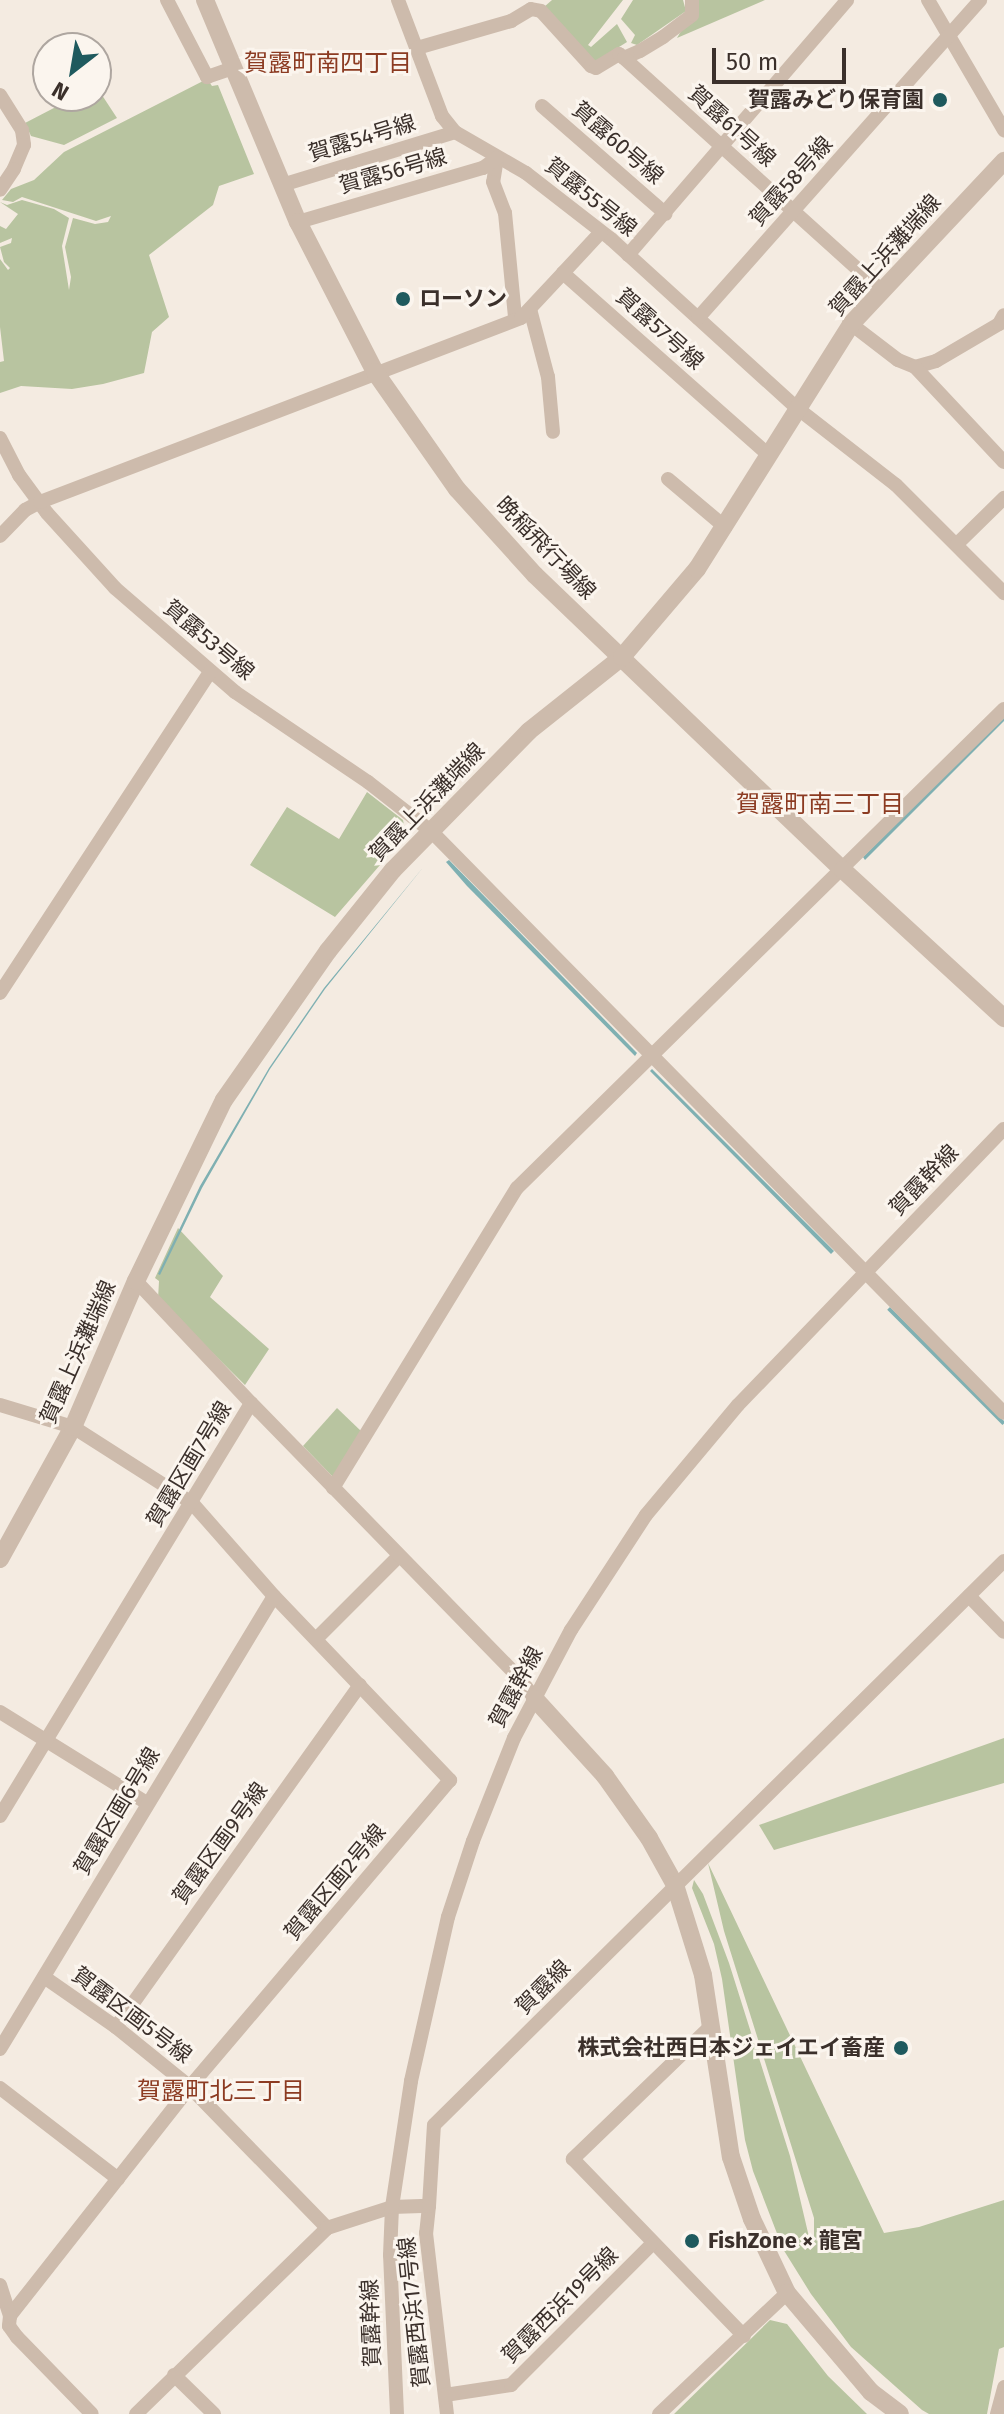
<!DOCTYPE html>
<html>
<head>
<meta charset="utf-8">
<style>
	body { margin:0 }
	#map { position:relative; width:1004px; height:2414px; overflow:hidden; background:#f4ebe1; font-family:"Fira Sans","Noto Sans JP",sans-serif }
	div>[style] { position:absolute }
	.green>* { inset:0; background:#b8c4a0 }
	.water>* { inset:0; background:#7fb0b2; transform-origin:0 0 }
	.minor>* { height:14px; margin:-7px; padding:0 7px; transform-origin:7px; border-radius:7px; background:#cdbbac }
	.tertiary>* { height:18px; margin:-9px; padding:0 9px; transform-origin:9px; border-radius:9px; background:#cdbbac }
	.dots>* { width:22px; height:22px; translate:-50% -50%; box-sizing:border-box; border:4px solid #fbf5ee; border-radius:50% }
	span { translate:-50% -50%; white-space:nowrap; text-align:center; line-height:1.15; -webkit-text-stroke:6px #fbf5ee; paint-order:stroke }
	.poi-label { font-size:22px; color:#3b302b; font-weight:700 }
	.right { translate:-100% -50%; text-align:right }
	.left { translate:0 -50%; text-align:left }
	.street-label { font-size:22px; color:#3b302b }
	.neighbourhood-label { font-size:24px; color:#8c3b22 }
	.north { position:absolute; left:32px; top:32px; width:80px; height:80px; box-sizing:border-box; background:#fbf5ee; border:2px solid #aea6a0; border-radius:50%; rotate:211deg; font-size:22px; font-weight:700; line-height:32px; text-align:center; color:#3b302b }
	.north::after { content:''; display:block; margin:auto; width:28px; height:36px; background:#1f5a5e; clip-path:polygon(50% 0,100% 100%,50% 72%,0 100%) }
	.scale { position:absolute; left:712px; top:48px; width:134px; height:36px; box-sizing:border-box; border:4px solid #3b302b; border-top:0; padding-left:10px; font-size:24px; line-height:28px; white-space:nowrap; color:#3b302b; -webkit-text-stroke:6px #fbf5ee; paint-order:stroke }
</style>
</head>
<body>
<div id="map">
	<div class="green">
		<i style="clip-path:polygon(552px 0,623px 0,588px 45px,591px 47px,617px 24px,627px 42px,595px 62px,544px 7px)"></i>
		<i style="clip-path:polygon(633px 0,683px 0,686px 11px,637px 45px,631px 43px,635px 35px,621px 19px)"></i>
		<i style="clip-path:polygon(699px 0,765px 0,677px 38px)"></i>
		<i style="clip-path:polygon(207px 79px,212px 86px,218px 85px,254px 174px,219px 186px,213px 205px,149px 255px,169px 317px,152px 332px,144px 373px,103px 384px,72px 389px,21px 386px,0 393px,0 362px,4px 361px,0 327px,0 259px,8px 270px,10px 268px,4px 262px,0 247px,11px 243px,12px 238px,0 243px,0 226px,6px 229px,18px 214px,0 202px,7px 205px,22px 200px,54px 209px,69px 218px,62px 246px,69px 290px,71px 277px,65px 247px,73px 218px,95px 224px,108px 222px,111px 216px,96px 221px,22px 197px,13px 202px,2px 200px,11px 189px,34px 180px,64px 152px)"></i>
		<i style="clip-path:polygon(96px 86px,117px 118px,64px 145px,31px 136px,25px 123px,77px 96px,96px 96px)"></i>
		<i style="clip-path:polygon(367px 792px,403px 820px,406px 835px,335px 917px,250px 865px,287px 807px,339px 839px)"></i>
		<i style="clip-path:polygon(178px 1228px,223px 1276px,210px 1297px,269px 1349px,245px 1385px,158px 1299px,159px 1281px,155px 1278px)"></i>
		<i style="clip-path:polygon(337px 1408px,362px 1432px,334px 1478px,303px 1446px)"></i>
		<i style="clip-path:polygon(1004px 1738px,1004px 1783px,774px 1850px,759px 1825px)"></i>
		<i style="clip-path:polygon(708px 1863px,884px 2233px,919px 2227px,1004px 2200px,1004px 2347px,999px 2349px,987px 2414px,929px 2414px,922px 2410px,851px 2347px,811px 2294px,783px 2249px,753px 2171px,745px 2140px,722px 1979px,714px 1944px,692px 1888px,694px 1880px,703px 1894px,729px 1963px,790px 2156px,809px 2237px,814px 2240px,814px 2218px,724px 1931px)"></i>
		<i style="clip-path:polygon(770px 2320px,787px 2324px,828px 2376px,867px 2414px,674px 2414px)"></i>
	</div>
	<div class="water">
		<i style="clip-path:polygon(1004px 715px,1004px 721px,865px 860px,863px 857px)"></i>
		<i style="clip-path:polygon(449px 860px,637px 1053px,635px 1056px,467px 886px,446px 862px)"></i>
		<i style="clip-path:polygon(425px 865px,325px 989px,270px 1069px,202px 1188px,160px 1275px,158px 1274px,200px 1186px,269px 1068px,324px 988px)"></i>
		<i style="clip-path:polygon(652px 1069px,834px 1251px,831px 1254px,650px 1071px)"></i>
		<i style="left:890px;top:1307px;width:163px;height:4px;rotate:45deg"></i>
	</div>
	<div class="minor">
		<i style="left:167px;top:0;width:87px;rotate:62.5deg"></i>
		<i style="left:207px;top:77px;width:28px;rotate:-19deg"></i>
		<i style="left:398px;top:0;width:124px;rotate:69.2deg"></i>
		<i style="left:442px;top:116px;width:21px;rotate:51deg"></i>
		<i style="left:455px;top:132px;width:82px;rotate:30deg"></i>
		<i style="left:526px;top:173px;width:108px;rotate:37.8deg"></i>
		<i style="left:611px;top:239px;width:251px;rotate:42.3deg"></i>
		<i style="left:797px;top:408px;width:125px;rotate:37.9deg"></i>
		<i style="left:896px;top:485px;width:153px;rotate:45deg"></i>
		<i style="left:928px;top:0;width:151px;rotate:59.7deg"></i>
		<i style="left:417px;top:48px;width:98px;rotate:-16deg"></i>
		<i style="left:511px;top:21px;width:23px;rotate:-31deg"></i>
		<i style="left:531px;top:9px;width:10px;rotate:11deg"></i>
		<i style="left:541px;top:11px;width:74px;rotate:47.7deg"></i>
		<i style="left:591px;top:66px;width:5px;rotate:22deg"></i>
		<i style="left:596px;top:68px;width:27px;rotate:-31deg"></i>
		<i style="left:619px;top:54px;width:6px;rotate:39deg"></i>
		<i style="left:624px;top:58px;width:17px;rotate:-24deg"></i>
		<i style="left:640px;top:51px;width:27px;rotate:-31deg"></i>
		<i style="left:663px;top:37px;width:36px;rotate:-37deg"></i>
		<i style="left:692px;top:15px;width:15px;rotate:-90deg"></i>
		<i style="left:624px;top:58px;width:348px;rotate:42.1deg"></i>
		<i style="left:0;top:95px;width:41px;rotate:57.8deg"></i>
		<i style="left:22px;top:130px;width:15px;rotate:82deg"></i>
		<i style="left:24px;top:145px;width:26px;rotate:113deg"></i>
		<i style="left:14px;top:169px;width:25px;rotate:124deg"></i>
		<i style="left:542px;top:106px;width:164px;rotate:41.1deg"></i>
		<i style="left:497px;top:158px;width:24px;rotate:99deg"></i>
		<i style="left:493px;top:182px;width:33px;rotate:69deg"></i>
		<i style="left:505px;top:213px;width:104px;rotate:84.5deg"></i>
		<i style="left:282px;top:185px;width:181px;rotate:-17deg"></i>
		<i style="left:298px;top:222px;width:193px;rotate:-16.3deg"></i>
		<i style="left:483px;top:168px;width:17px;rotate:-36deg"></i>
		<i style="left:601px;top:232px;width:56px;rotate:132.8deg"></i>
		<i style="left:563px;top:273px;width:275px;rotate:41.5deg"></i>
		<i style="left:628px;top:255px;width:336px;rotate:-49.3deg"></i>
		<i style="left:530px;top:309px;width:70px;rotate:75.2deg"></i>
		<i style="left:548px;top:377px;width:55px;rotate:84.8deg"></i>
		<i style="left:698px;top:318px;width:425px;rotate:-48.4deg"></i>
		<i style="left:851px;top:324px;width:59px;rotate:37.5deg"></i>
		<i style="left:898px;top:360px;width:18px;rotate:22deg"></i>
		<i style="left:915px;top:367px;width:22px;rotate:-16deg"></i>
		<i style="left:936px;top:361px;width:73px;rotate:-30.4deg"></i>
		<i style="left:999px;top:324px;width:10px;rotate:-61deg"></i>
		<i style="left:915px;top:367px;width:130px;rotate:46.9deg"></i>
		<i style="left:0;top:438px;width:42px;rotate:62.8deg"></i>
		<i style="left:19px;top:475px;width:47px;rotate:53.6deg"></i>
		<i style="left:47px;top:513px;width:101px;rotate:47.8deg"></i>
		<i style="left:115px;top:588px;width:159px;rotate:40.9deg"></i>
		<i style="left:235px;top:692px;width:161px;rotate:34.1deg"></i>
		<i style="left:368px;top:782px;width:81px;rotate:38deg"></i>
		<i style="left:432px;top:832px;width:815px;rotate:45.45deg"></i>
		<i style="left:668px;top:479px;width:75px;rotate:40.1deg"></i>
		<i style="left:0;top:536px;width:36px;rotate:-46deg"></i>
		<i style="left:25px;top:510px;width:17px;rotate:-28deg"></i>
		<i style="left:40px;top:502px;width:515px;rotate:-20.93deg"></i>
		<i style="left:521px;top:318px;width:62px;rotate:-47deg"></i>
		<i style="left:957px;top:544px;width:66px;rotate:-44.4deg"></i>
		<i style="left:0;top:993px;width:384px;rotate:-56.8deg"></i>
		<i style="left:136px;top:1281px;width:168px;rotate:46.7deg"></i>
		<i style="left:0;top:1405px;width:76px;rotate:16.8deg"></i>
		<i style="left:73px;top:1427px;width:141px;rotate:32.6deg"></i>
		<i style="left:192px;top:1503px;width:124px;rotate:48.6deg"></i>
		<i style="left:274px;top:1596px;width:255px;rotate:46.3deg"></i>
		<i style="left:450px;top:1780px;width:402px;rotate:130.3deg"></i>
		<i style="left:190px;top:2087px;width:291px;rotate:128.2deg"></i>
		<i style="left:10px;top:2316px;width:10px;rotate:96deg"></i>
		<i style="left:9px;top:2326px;width:14px;rotate:54deg"></i>
		<i style="left:17px;top:2337px;width:107px;rotate:45.8deg"></i>
		<i style="left:333px;top:1488px;width:352px;rotate:-58.5deg"></i>
		<i style="left:517px;top:1188px;width:683px;rotate:-44.53deg"></i>
		<i style="left:969px;top:1596px;width:50px;rotate:45.8deg"></i>
		<i style="left:316px;top:1639px;width:117px;rotate:-45deg"></i>
		<i style="left:0;top:1712px;width:173px;rotate:31.8deg"></i>
		<i style="left:0;top:1816px;width:483px;rotate:-58.7deg"></i>
		<i style="left:251px;top:1403px;width:385px;rotate:45.7deg"></i>
		<i style="left:520px;top:1679px;width:25px;rotate:53deg"></i>
		<i style="left:44px;top:1977px;width:88px;rotate:34.8deg"></i>
		<i style="left:116px;top:2027px;width:95px;rotate:39deg"></i>
		<i style="left:190px;top:2087px;width:197px;rotate:45.8deg"></i>
		<i style="left:711px;top:2026px;width:192px;rotate:136.1deg"></i>
		<i style="left:573px;top:2159px;width:246px;rotate:46deg"></i>
		<i style="left:116px;top:2027px;width:420px;rotate:-54.5deg"></i>
		<i style="left:0;top:2049px;width:529px;rotate:-58.83deg"></i>
		<i style="left:0;top:2088px;width:149px;rotate:37.6deg"></i>
		<i style="left:429px;top:2206px;width:27px;rotate:96deg"></i>
		<i style="left:426px;top:2233px;width:182px;rotate:83.4deg"></i>
		<i style="left:0;top:2285px;width:33px;rotate:72deg"></i>
		<i style="left:174px;top:2375px;width:56px;rotate:44.3deg"></i>
		<i style="left:445px;top:2395px;width:67px;rotate:-8.6deg"></i>
		<i style="left:511px;top:2385px;width:201px;rotate:-45deg"></i>
		<i style="left:136px;top:2414px;width:267px;rotate:-44.2deg"></i>
		<i style="left:327px;top:2228px;width:68px;rotate:-17.9deg"></i>
		<i style="left:392px;top:2207px;width:37px;rotate:-2deg"></i>
		<i style="left:429px;top:2206px;width:81px;rotate:-86.5deg"></i>
		<i style="left:434px;top:2125px;width:802px;rotate:-44.7deg"></i>
		<i style="left:397px;top:2414px;width:159px;rotate:-92.5deg"></i>
		<i style="left:390px;top:2255px;width:48px;rotate:-87.6deg"></i>
		<i style="left:392px;top:2207px;width:127px;rotate:-81.4deg"></i>
		<i style="left:411px;top:2081px;width:168px;rotate:-77.3deg"></i>
		<i style="left:448px;top:1917px;width:80px;rotate:-71.8deg"></i>
		<i style="left:473px;top:1841px;width:111px;rotate:-68.3deg"></i>
		<i style="left:514px;top:1738px;width:122px;rotate:-62.2deg"></i>
		<i style="left:571px;top:1630px;width:137px;rotate:-56.9deg"></i>
		<i style="left:646px;top:1515px;width:143px;rotate:-50.1deg"></i>
		<i style="left:738px;top:1405px;width:383px;rotate:-46.1deg"></i>
		<i style="left:659px;top:2414px;width:176px;rotate:-43.4deg"></i>
		<i style="left:997px;top:2414px;width:28px;rotate:-75deg"></i>
	</div>
	<div class="tertiary">
		<i style="left:205px;top:0;width:241px;rotate:67.3deg"></i>
		<i style="left:298px;top:222px;width:169px;rotate:62.8deg"></i>
		<i style="left:375px;top:372px;width:143px;rotate:55deg"></i>
		<i style="left:457px;top:489px;width:116px;rotate:47.8deg"></i>
		<i style="left:535px;top:575px;width:426px;rotate:43.8deg"></i>
		<i style="left:843px;top:870px;width:219px;rotate:42.6deg"></i>
		<i style="left:0;top:1559px;width:151px;rotate:-61.1deg"></i>
		<i style="left:73px;top:1427px;width:159px;rotate:-66.7deg"></i>
		<i style="left:136px;top:1281px;width:201px;rotate:-64.1deg"></i>
		<i style="left:224px;top:1100px;width:182px;rotate:-55.1deg"></i>
		<i style="left:328px;top:951px;width:104px;rotate:-51.3deg"></i>
		<i style="left:393px;top:870px;width:194px;rotate:-45.6deg"></i>
		<i style="left:529px;top:731px;width:119px;rotate:-38.5deg"></i>
		<i style="left:622px;top:657px;width:116px;rotate:-49.6deg"></i>
		<i style="left:697px;top:569px;width:289px;rotate:-57.8deg"></i>
		<i style="left:851px;top:324px;width:224px;rotate:-46.8deg"></i>
		<i style="left:535px;top:1699px;width:104px;rotate:47.7deg"></i>
		<i style="left:605px;top:1776px;width:76px;rotate:54.6deg"></i>
		<i style="left:649px;top:1838px;width:54px;rotate:61deg"></i>
		<i style="left:675px;top:1885px;width:94px;rotate:72.7deg"></i>
		<i style="left:703px;top:1975px;width:184px;rotate:81.3deg"></i>
		<i style="left:731px;top:2157px;width:65px;rotate:71.3deg"></i>
		<i style="left:752px;top:2219px;width:82px;rotate:64.7deg"></i>
		<i style="left:787px;top:2293px;width:130px;rotate:49.7deg"></i>
		<i style="left:871px;top:2392px;width:36px;rotate:37deg"></i>
	</div>
	<div class="dots">
		<i style="left:940px;top:100px;background:#1f5a5e"></i>
		<i style="left:403px;top:299px;background:#1f5a5e"></i>
		<i style="left:901px;top:2048px;background:#1f5a5e"></i>
		<i style="left:692px;top:2241px;background:#1f5a5e"></i>
	</div>
	<div class="poi-label">
		<span class="right" style="left:924px;top:100px">賀露みどり保育園</span>
		<span class="left" style="left:419px;top:299px">ローソン</span>
		<span class="right" style="left:885px;top:2048px">株式会社西日本ジェイエイ畜産</span>
		<span class="left" style="left:708px;top:2241px">FishZone × 龍宮</span>
	</div>
	<div class="street-label">
		<span style="left:732px;top:126px;rotate:42deg">賀露61号線</span>
		<span style="left:362px;top:138px;rotate:-17deg">賀露54号線</span>
		<span style="left:618px;top:143px;rotate:41deg">賀露60号線</span>
		<span style="left:393px;top:171px;rotate:-16deg">賀露56号線</span>
		<span style="left:791px;top:181px;rotate:-48deg">賀露58号線</span>
		<span style="left:591px;top:197px;rotate:39deg">賀露55号線</span>
		<span style="left:885px;top:255px;rotate:-48deg">賀露上浜灘端線</span>
		<span style="left:660px;top:329px;rotate:42deg">賀露57号線</span>
		<span style="left:546px;top:548px;rotate:46deg">晩稲飛行場線</span>
		<span style="left:209px;top:640px;rotate:40deg">賀露53号線</span>
		<span style="left:427px;top:802px;rotate:-46deg">賀露上浜灘端線</span>
		<span style="left:924px;top:1180px;rotate:-46deg">賀露幹線</span>
		<span style="left:78px;top:1352px;rotate:-66deg">賀露上浜灘端線</span>
		<span style="left:189px;top:1464px;rotate:-59deg">賀露区画7号線</span>
		<span style="left:516px;top:1687px;rotate:-62deg">賀露幹線</span>
		<span style="left:117px;top:1811px;rotate:-59deg">賀露区画6号線</span>
		<span style="left:220px;top:1843px;rotate:-54deg">賀露区画9号線</span>
		<span style="left:335px;top:1882px;rotate:-50deg">賀露区画2号線</span>
		<span style="left:543px;top:1987px;rotate:-45deg">賀露線</span>
		<span style="left:132px;top:2015px;rotate:37deg">賀露区画5号線</span>
		<span style="left:560px;top:2305px;rotate:-45deg">賀露西浜19号線</span>
		<span style="left:414px;top:2312px;rotate:-96deg">賀露西浜17号線</span>
		<span style="left:371px;top:2323px;rotate:-92deg">賀露幹線</span>
	</div>
	<div class="neighbourhood-label">
		<span style="left:328px;top:64px">賀露町南四丁目</span>
		<span style="left:820px;top:805px">賀露町南三丁目</span>
		<span style="left:221px;top:2092px">賀露町北三丁目</span>
	</div>
	<div class="north">N</div>
	<div class="scale">50 m</div>
</div>
</body>
</html>
